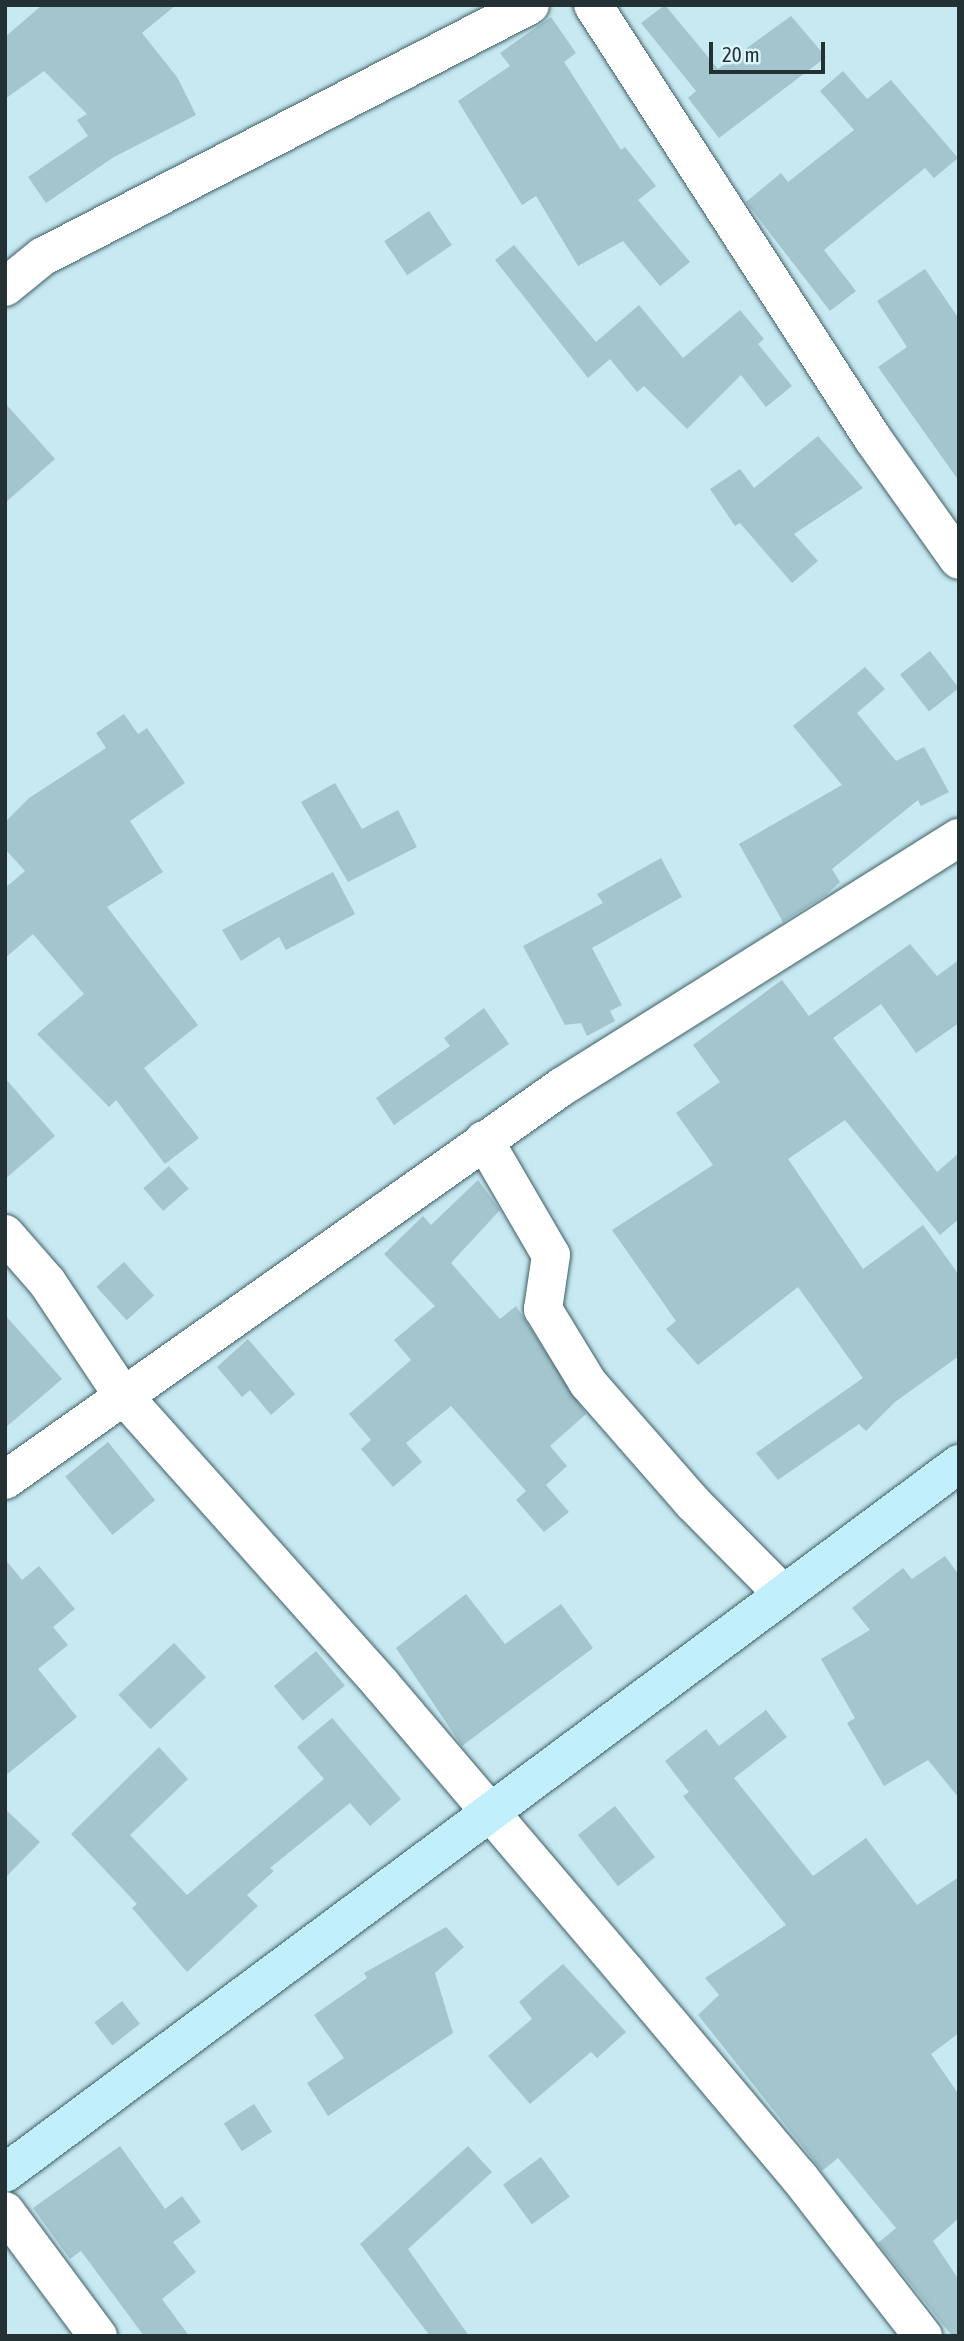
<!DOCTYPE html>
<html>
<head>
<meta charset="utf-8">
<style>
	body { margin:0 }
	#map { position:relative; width:964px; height:2341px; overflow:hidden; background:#c7e9f2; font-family:"Asap Condensed",sans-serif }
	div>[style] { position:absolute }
	.building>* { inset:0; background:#a3c5cd; transform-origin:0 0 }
	.roads { filter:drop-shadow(0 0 2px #405f66) drop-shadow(0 0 2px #405f66) }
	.street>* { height:38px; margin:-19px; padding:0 19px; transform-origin:19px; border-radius:19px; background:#fff }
	.primary>* { height:38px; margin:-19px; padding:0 19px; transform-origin:19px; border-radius:19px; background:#c1effb }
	span { translate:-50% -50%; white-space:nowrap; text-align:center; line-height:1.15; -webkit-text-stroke:5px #daf5fc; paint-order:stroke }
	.frame { position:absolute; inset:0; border:7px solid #243134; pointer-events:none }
	.scale { position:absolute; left:709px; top:42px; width:116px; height:32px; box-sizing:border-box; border:4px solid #243134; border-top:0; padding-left:9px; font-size:21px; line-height:24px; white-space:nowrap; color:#243134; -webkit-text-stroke:5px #daf5fc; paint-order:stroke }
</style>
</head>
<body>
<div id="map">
	<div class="building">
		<i style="clip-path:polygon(42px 5px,176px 5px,142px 33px,177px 77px,196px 115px,114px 157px,46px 203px,28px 177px,88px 136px,77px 120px,87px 114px,44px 71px,5px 99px,5px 37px)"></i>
		<i style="clip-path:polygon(665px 5px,718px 69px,791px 16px,826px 57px,719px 138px,688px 98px,696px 91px,641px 23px)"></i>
		<i style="clip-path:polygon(551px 17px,576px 53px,564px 62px,621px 150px,625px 147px,656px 186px,638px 200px,690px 262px,660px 286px,623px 241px,578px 266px,536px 196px,522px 205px,458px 101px,510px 66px,500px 53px)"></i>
		<i style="clip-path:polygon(843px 71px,867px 99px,891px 80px,958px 158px,934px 178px,925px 168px,824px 250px,856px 291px,830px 311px,746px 202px,781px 173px,788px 182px,854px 130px,820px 91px)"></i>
		<i style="left:429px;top:211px;width:41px;height:54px;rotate:56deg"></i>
		<i style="clip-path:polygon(514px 245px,596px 342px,639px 305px,683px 358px,740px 310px,764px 339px,758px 344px,792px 386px,766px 407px,741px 375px,687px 429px,644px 386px,637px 392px,610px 359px,588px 378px,495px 260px)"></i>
		<i style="clip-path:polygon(925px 269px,959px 319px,959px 481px,878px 367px,907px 347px,877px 301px)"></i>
		<i style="clip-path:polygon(5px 403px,55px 459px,5px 503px)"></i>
		<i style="clip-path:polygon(818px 436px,863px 488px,794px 534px,818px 561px,792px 583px,740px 523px,735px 526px,710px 489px,740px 469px,754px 488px)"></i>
		<i style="left:930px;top:651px;width:47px;height:38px;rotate:52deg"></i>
		<i style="clip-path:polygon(865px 667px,885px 689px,857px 713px,896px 761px,924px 747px,949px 792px,921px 806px,918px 800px,832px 869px,840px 882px,826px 895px,783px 922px,739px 844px,842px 785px,793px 726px)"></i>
		<i style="clip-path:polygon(124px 714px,138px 734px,147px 728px,185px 783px,130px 821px,163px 872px,107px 907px,198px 1025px,144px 1068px,199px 1138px,165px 1164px,116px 1100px,109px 1107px,37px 1034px,84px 994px,33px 934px,5px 958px,5px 888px,25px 871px,5px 849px,5px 822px,29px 798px,106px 748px,96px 733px)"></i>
		<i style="clip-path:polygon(335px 783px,362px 829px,398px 810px,417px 847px,348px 882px,301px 802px)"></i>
		<i style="clip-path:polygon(661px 858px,682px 897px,592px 948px,622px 1005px,610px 1011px,615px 1021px,587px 1036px,581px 1023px,565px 1025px,523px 946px,603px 903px,597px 894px)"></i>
		<i style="clip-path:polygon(333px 872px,355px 914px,286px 950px,279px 937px,241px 961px,222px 930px)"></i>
		<i style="clip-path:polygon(910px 944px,937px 976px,959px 960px,959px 1023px,916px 1053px,881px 1004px,833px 1038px,937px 1172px,959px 1153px,959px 1219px,940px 1235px,845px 1120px,788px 1159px,863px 1269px,923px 1225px,959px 1275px,959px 1356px,895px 1402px,866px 1431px,859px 1424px,778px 1480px,756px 1453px,863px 1378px,798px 1287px,698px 1365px,666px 1329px,676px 1321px,612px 1230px,713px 1165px,676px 1113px,720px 1082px,693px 1045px,782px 980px,809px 1016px)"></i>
		<i style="clip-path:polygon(484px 1008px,509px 1044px,394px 1125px,376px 1098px,450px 1046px,444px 1038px)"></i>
		<i style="clip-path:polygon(5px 1078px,55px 1136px,5px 1179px)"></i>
		<i style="left:169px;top:1166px;width:30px;height:34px;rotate:49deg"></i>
		<i style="clip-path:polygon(478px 1180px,500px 1210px,451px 1263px,500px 1319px,516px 1306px,586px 1414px,550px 1446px,567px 1466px,546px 1485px,569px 1512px,544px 1532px,516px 1500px,526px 1491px,451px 1406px,406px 1443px,422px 1462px,393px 1487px,361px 1449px,371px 1440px,349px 1414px,411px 1360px,394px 1340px,435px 1306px,384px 1254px,423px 1216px,431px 1225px)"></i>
		<i style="left:124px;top:1262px;width:45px;height:37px;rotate:48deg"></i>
		<i style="clip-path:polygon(5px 1315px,62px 1379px,5px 1428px)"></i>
		<i style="clip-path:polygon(248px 1339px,295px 1394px,271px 1415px,250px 1390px,242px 1397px,217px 1367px)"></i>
		<i style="left:108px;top:1442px;width:75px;height:55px;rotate:51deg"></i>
		<i style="clip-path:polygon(945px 1556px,959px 1575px,959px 1798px,928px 1760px,884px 1786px,847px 1723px,855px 1718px,821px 1659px,870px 1630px,852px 1608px,903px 1568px,912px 1579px)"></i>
		<i style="clip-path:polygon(5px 1559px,22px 1580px,39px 1566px,75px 1609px,53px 1627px,68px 1645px,38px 1669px,77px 1717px,5px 1776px)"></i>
		<i style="clip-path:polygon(466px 1594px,505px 1644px,561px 1604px,593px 1648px,462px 1746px,396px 1648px)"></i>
		<i style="left:174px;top:1643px;width:47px;height:76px;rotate:47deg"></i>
		<i style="left:316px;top:1651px;width:45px;height:55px;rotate:50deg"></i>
		<i style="clip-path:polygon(766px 1710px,787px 1737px,734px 1778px,813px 1876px,866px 1838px,917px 1905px,959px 1877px,959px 2033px,931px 2054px,959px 2095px,959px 2218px,933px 2241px,959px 2280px,959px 2336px,952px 2336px,878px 2243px,896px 2228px,838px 2158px,822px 2171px,698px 2015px,719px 1995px,705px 1978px,786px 1925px,683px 1796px,689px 1792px,665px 1761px,706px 1729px,719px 1746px)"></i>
		<i style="clip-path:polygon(332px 1718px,401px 1799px,370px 1826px,350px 1803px,270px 1868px,274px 1871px,247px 1895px,258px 1906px,187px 1972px,132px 1908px,137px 1904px,71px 1834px,159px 1747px,188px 1779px,130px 1835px,187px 1895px,324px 1779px,297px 1747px)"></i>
		<i style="left:615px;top:1806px;width:65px;height:47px;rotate:52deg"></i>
		<i style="clip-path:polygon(5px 1809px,40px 1842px,5px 1878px)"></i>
		<i style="clip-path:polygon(446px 1927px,464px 1947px,435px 1973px,453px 2033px,328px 2116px,307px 2083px,344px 2058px,314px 2015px,367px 1978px,364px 1973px)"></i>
		<i style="clip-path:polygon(563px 1964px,626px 2032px,597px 2058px,591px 2052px,530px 2104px,488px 2056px,532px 2019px,519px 2002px)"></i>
		<i style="left:122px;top:2001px;width:29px;height:35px;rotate:52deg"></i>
		<i style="left:254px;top:2104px;width:33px;height:36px;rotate:57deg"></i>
		<i style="clip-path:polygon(120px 2146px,165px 2209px,182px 2196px,201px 2222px,173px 2242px,196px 2272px,162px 2299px,189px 2336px,144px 2336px,81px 2251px,70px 2259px,33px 2208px)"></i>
		<i style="clip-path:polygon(468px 2146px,492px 2172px,408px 2249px,469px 2336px,430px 2336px,360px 2244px)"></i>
		<i style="left:541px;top:2157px;width:49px;height:47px;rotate:54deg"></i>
	</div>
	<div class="roads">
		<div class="street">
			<i style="left:593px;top:5px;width:516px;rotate:57.17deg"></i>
			<i style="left:873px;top:439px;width:148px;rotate:54.6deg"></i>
			<i style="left:5px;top:287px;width:48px;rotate:-39deg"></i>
			<i style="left:42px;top:257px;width:549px;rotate:-27.31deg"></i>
			<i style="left:484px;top:1140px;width:133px;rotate:59.8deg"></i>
			<i style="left:551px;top:1255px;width:55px;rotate:98.4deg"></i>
			<i style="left:543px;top:1309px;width:87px;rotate:58.7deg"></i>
			<i style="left:588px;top:1383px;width:159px;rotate:48.8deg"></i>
			<i style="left:693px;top:1503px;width:125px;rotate:45.3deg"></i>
			<i style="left:5px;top:1234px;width:64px;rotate:48.8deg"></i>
			<i style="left:47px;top:1282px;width:133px;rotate:56.3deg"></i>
			<i style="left:121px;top:1393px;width:390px;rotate:48.2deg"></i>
			<i style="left:381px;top:1684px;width:380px;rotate:49.6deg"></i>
			<i style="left:627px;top:1973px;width:267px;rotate:49.9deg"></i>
			<i style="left:799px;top:2177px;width:202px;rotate:52.1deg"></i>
			<i style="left:5px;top:1480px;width:683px;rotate:-35.23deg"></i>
			<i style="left:563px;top:1086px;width:467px;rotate:-32.1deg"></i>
			<i style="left:5px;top:2211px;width:156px;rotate:53.4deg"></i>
		</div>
		<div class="primary">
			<i style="left:5px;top:2173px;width:1189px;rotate:-36.62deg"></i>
		</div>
	</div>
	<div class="frame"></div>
	<div class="scale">20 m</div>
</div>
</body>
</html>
